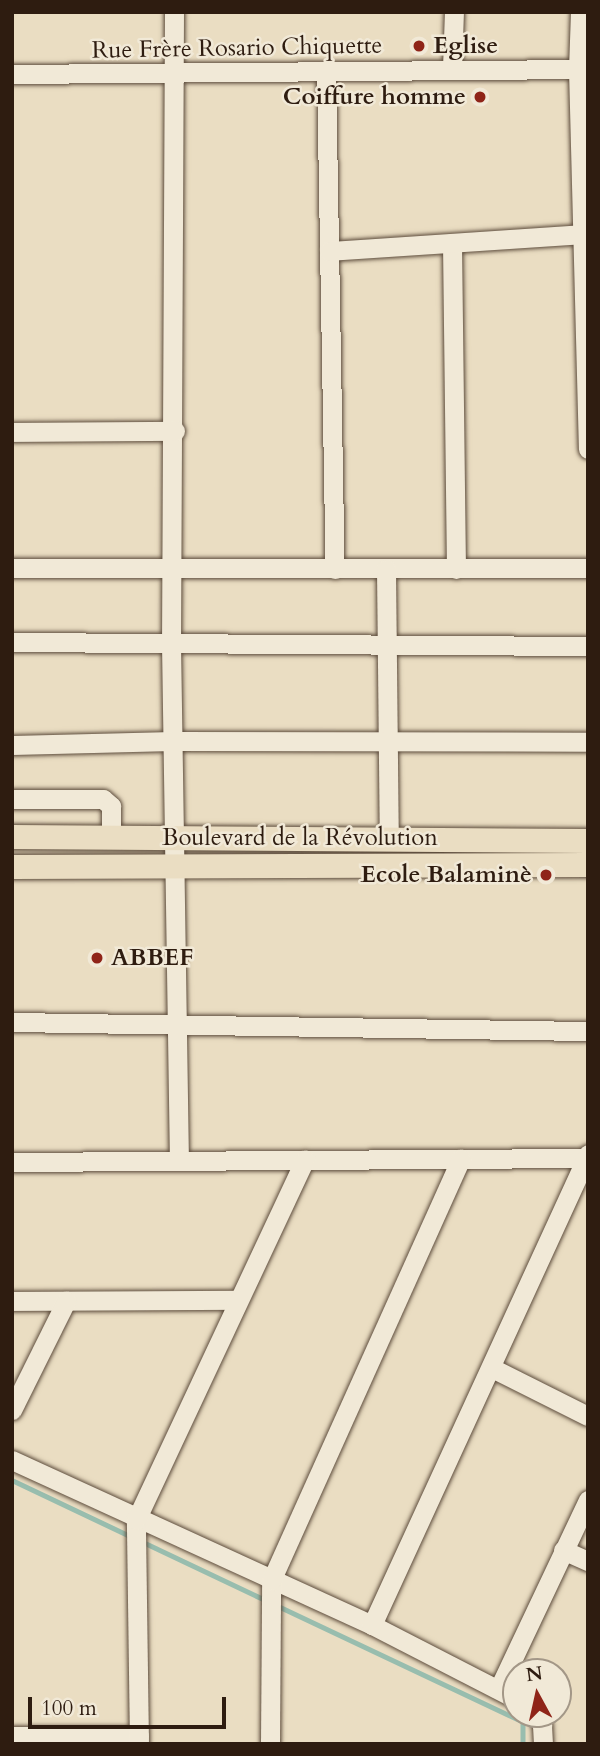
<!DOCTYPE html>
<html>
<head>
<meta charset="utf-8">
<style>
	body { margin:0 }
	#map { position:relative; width:600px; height:1756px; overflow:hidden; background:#eaddc2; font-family:Cardo,serif }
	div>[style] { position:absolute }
	.stream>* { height:4.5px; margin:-2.25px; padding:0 2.25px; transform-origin:2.25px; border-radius:2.25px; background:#98bdae }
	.roads { filter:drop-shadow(0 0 2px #5d4c3c) drop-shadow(0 0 2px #5d4c3c) }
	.minor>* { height:19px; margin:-9.5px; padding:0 9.5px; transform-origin:9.5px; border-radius:9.5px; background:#f1e9d7 }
	.major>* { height:24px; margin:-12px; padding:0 12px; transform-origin:12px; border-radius:12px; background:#eaddc2 }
	.dots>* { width:19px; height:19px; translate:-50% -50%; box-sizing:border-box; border:4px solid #f1e9d7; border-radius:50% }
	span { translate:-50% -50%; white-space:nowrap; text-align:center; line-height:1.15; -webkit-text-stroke:5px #f1e9d7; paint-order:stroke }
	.poi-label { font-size:24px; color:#2e1c10; font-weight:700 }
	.left { translate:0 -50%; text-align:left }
	.right { translate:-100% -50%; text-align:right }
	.street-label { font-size:24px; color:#2e1c10 }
	.frame { position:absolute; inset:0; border:14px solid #2e1c10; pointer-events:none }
	.north { position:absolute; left:502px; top:1658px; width:70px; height:70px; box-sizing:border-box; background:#f1e9d7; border:2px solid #a39787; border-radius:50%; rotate:352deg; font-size:19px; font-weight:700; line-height:28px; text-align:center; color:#2e1c10 }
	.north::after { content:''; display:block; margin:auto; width:24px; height:32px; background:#8f2418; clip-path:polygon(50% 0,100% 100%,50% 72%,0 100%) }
	.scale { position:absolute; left:28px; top:1697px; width:198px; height:32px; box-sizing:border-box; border:4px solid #2e1c10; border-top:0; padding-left:9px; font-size:21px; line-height:24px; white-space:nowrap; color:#2e1c10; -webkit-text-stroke:5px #f1e9d7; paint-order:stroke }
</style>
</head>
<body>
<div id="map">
	<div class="stream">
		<i style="left:12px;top:1480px;width:133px;rotate:25.4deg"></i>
		<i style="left:143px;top:1542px;width:135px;rotate:25.4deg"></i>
		<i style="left:276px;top:1605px;width:273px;rotate:25.3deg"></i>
		<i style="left:523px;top:1722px;width:22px;rotate:90deg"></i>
	</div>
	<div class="roads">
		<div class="minor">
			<i style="left:174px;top:12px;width:631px;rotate:90.27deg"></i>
			<i style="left:171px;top:643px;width:518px;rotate:89.12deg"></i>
			<i style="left:580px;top:12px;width:57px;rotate:92deg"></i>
			<i style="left:578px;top:69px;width:380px;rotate:88.5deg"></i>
			<i style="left:452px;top:68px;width:56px;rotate:-88deg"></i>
			<i style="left:326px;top:73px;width:496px;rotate:89deg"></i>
			<i style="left:12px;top:74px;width:576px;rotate:-0.5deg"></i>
			<i style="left:452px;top:243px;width:326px;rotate:89.3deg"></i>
			<i style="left:329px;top:251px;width:254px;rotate:-3.8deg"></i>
			<i style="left:12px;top:432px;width:163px;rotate:-0.4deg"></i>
			<i style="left:12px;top:568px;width:576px"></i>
			<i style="left:386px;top:569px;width:270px;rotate:89.4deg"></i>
			<i style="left:12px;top:642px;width:576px;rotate:0.4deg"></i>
			<i style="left:12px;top:745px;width:161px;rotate:-1.4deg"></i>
			<i style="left:173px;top:741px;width:415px;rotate:0.1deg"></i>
			<i style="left:12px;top:799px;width:91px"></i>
			<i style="left:103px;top:799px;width:11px;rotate:41deg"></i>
			<i style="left:111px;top:806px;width:31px;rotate:90deg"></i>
			<i style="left:12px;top:1022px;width:576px;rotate:0.9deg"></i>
			<i style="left:12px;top:1162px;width:575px;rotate:-0.4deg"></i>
			<i style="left:12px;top:1301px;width:225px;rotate:-0.3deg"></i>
			<i style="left:492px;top:1368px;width:107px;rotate:26.6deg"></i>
			<i style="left:12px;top:1410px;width:122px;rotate:-63.6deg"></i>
			<i style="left:12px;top:1460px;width:396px;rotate:24.6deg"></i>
			<i style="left:372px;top:1625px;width:162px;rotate:27.2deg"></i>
			<i style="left:563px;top:1550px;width:27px;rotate:24deg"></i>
			<i style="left:372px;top:1625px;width:518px;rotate:-65.36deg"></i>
			<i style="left:499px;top:1688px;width:208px;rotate:-64.7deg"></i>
			<i style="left:536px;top:1714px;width:13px;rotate:61deg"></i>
			<i style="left:542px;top:1725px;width:19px;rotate:87deg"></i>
			<i style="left:12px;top:1736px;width:127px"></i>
			<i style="left:139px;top:1744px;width:224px;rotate:-90.8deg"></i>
			<i style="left:136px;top:1520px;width:398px;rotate:-64.9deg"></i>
			<i style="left:270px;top:1744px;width:163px;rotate:-89.6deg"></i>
			<i style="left:271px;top:1581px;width:463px;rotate:-65.8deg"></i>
		</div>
		<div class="major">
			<i style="left:12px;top:837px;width:576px;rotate:0.4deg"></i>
			<i style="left:12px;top:867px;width:576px;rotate:-0.2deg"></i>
		</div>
	</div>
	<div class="dots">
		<i style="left:419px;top:46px;background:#8f2418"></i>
		<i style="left:480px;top:97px;background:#8f2418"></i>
		<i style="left:546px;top:875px;background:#8f2418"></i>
		<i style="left:97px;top:958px;background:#8f2418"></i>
	</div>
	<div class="poi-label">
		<span class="left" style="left:433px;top:46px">Eglise</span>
		<span class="right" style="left:466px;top:97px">Coiffure homme</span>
		<span class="right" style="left:532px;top:875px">Ecole Balaminè</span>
		<span class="left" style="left:111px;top:958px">ABBEF</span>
	</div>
	<div class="street-label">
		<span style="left:237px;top:48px;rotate:-1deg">Rue Frère Rosario Chiquette</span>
		<span style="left:300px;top:838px">Boulevard de la Révolution</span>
	</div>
	<div class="frame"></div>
	<div class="north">N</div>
	<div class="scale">100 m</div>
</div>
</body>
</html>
